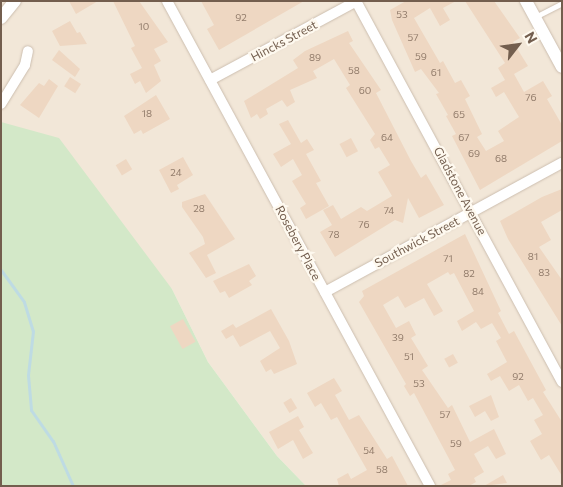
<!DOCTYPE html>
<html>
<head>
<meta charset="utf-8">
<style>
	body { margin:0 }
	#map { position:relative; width:563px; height:487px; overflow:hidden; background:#fbf5e9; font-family:Commissioner,sans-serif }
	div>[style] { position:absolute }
	.residential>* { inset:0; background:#f2e7d8 }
	.green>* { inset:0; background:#d3e8c8 }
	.stream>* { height:3px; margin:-1.5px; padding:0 1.5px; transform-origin:1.5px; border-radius:1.5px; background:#bedbe3 }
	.building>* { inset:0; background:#eed7c2; transform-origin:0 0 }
	.roads { filter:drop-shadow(0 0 1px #ccbeaf) drop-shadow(0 0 1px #ccbeaf) }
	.service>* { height:5px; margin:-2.5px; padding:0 2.5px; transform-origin:2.5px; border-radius:2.5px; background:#fff }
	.minor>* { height:10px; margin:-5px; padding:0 5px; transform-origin:5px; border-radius:5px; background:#fff }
	.tertiary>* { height:12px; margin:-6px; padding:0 6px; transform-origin:6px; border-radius:6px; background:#fff }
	span { translate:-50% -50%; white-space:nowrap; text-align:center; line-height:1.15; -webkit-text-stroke:4.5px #fef9ef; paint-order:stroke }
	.number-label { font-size:10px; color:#927c6b }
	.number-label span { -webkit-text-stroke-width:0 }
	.street-label { font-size:12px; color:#735e4e }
	.frame { position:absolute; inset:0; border:2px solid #735e4e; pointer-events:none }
	.north { position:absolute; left:493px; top:20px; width:50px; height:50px; -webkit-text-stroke:4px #fef9ef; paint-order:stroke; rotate:60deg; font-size:14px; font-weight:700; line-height:20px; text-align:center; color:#735e4e }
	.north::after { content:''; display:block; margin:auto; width:18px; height:22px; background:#735e4e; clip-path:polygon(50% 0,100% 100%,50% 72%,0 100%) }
</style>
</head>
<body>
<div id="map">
	<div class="residential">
		<i style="clip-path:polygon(1px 1px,562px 1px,562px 486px,306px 486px,277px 456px,208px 362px,172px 289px,1px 122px)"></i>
	</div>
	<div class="green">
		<i style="clip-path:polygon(1px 122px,59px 138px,172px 289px,208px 362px,277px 456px,306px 486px,1px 486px)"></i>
	</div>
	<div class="stream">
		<i style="left:1px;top:270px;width:39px;rotate:54deg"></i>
		<i style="left:24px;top:302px;width:30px;rotate:73deg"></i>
		<i style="left:33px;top:331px;width:44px;rotate:96.5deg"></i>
		<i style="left:28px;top:375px;width:35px;rotate:85deg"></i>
		<i style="left:31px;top:410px;width:38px;rotate:55deg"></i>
		<i style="left:53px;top:441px;width:49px;rotate:66deg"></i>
	</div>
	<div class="building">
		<i style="clip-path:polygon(69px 1px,98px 1px,76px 14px)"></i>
		<i style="clip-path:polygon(113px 1px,139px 1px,168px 42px,154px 49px,161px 61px,154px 65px,161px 81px,146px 93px,140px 81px,135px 84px,130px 74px,142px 68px,131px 48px,135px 46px)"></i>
		<i style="clip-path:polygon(201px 1px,304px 1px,219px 50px,207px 29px,214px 25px)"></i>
		<i style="clip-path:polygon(406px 1px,456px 1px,443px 8px,450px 20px,440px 26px,430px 8px,414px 18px,440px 63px,443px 61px,455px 83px,461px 80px,470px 96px,465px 99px,482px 134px,477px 137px,486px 151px,504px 141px,498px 131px,519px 117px,504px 92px,496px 97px,491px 88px,505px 80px,498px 68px,505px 63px,465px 1px,494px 1px,520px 38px,513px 42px,528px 66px,514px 74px,524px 92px,543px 81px,552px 96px,547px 99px,562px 125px,562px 141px,480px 190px,452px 136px,456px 134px,446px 116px,448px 115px,436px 94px,439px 93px,421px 69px,415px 72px,392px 20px,390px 10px)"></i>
		<i style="clip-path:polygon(70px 21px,77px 33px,80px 32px,87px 44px,60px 46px,52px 31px)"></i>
		<i style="clip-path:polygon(348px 31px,353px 41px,349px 43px,381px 90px,376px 93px,411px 161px,421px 178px,426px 174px,444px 205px,419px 218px,408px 198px,403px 223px,395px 220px,335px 257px,320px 232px,332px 225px,323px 210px,333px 205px,341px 219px,361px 207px,367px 211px,392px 196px,378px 172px,390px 165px,379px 147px,375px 149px,370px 140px,375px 134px,346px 88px,350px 85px,334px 59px,313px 71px,317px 78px,290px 90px,295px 102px,287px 107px,282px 100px,266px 109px,268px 114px,260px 119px,257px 114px,251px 118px,244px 101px,298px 68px,293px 60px,305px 51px)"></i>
		<i style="clip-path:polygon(59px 50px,80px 69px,75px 77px,52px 60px)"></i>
		<i style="left:70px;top:77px;width:13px;height:11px;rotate:32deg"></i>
		<i style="clip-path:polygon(49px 79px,58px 86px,39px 118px,20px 105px,39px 83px,44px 86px)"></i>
		<i style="clip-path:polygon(156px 95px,170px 119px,143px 134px,141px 130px,134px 134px,124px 116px)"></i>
		<i style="clip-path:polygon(288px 120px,301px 143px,307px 139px,314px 150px,306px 154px,321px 181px,316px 183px,329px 206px,306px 219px,300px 208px,306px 204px,292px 181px,302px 175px,293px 159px,281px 167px,273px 154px,291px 144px,279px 124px)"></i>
		<i style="left:351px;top:138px;width:15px;height:13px;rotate:62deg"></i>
		<i style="clip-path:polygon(183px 157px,193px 175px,177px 185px,179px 189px,171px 193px,159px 170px)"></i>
		<i style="left:126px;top:159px;width:12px;height:12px;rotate:59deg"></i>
		<i style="clip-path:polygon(562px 189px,562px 210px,541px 222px,551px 240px,539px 247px,562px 280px,562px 326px,508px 239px,500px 221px,542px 197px)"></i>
		<i style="clip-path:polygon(205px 194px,235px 239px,207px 255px,216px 273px,206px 278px,189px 253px,205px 244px,203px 237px,182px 207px,182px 202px)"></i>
		<i style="clip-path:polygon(465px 234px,501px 311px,498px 313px,509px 334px,514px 331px,546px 390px,543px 392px,562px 422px,562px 476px,549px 455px,541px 460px,530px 441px,542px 434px,534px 420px,543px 415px,533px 398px,528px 401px,519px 385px,509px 391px,500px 376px,491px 381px,487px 374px,507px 362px,496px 341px,501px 338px,492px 323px,481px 329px,476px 322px,462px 331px,457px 321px,474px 311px,454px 273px,450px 275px,448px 272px,427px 284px,443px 311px,434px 316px,424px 298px,405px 308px,398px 296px,383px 305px,396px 328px,409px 321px,416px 335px,411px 338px,428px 366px,422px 370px,448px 408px,452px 405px,470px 442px,494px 429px,506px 454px,496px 459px,488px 446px,474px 454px,484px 472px,474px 478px,476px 482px,469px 486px,439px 486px,451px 480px,448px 474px,455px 470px,414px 393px,410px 396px,404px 386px,406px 384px,359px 302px,364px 296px,362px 291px)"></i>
		<i style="clip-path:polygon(249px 264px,256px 276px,249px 281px,252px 285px,229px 298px,225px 291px,220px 293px,213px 281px)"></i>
		<i style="clip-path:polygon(271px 309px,289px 341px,297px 364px,274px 374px,271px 369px,266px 372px,260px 361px,280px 348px,270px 331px,240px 347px,233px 335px,226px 339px,221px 331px,233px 324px,236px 328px)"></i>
		<i style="left:183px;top:319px;width:26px;height:15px;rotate:61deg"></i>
		<i style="left:453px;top:354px;width:10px;height:10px;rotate:61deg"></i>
		<i style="clip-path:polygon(334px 378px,342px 391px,335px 395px,349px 420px,359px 415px,387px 459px,392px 456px,408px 486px,339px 486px,337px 479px,348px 473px,351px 479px,367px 470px,337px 417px,331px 420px,321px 403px,315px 407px,307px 393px)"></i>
		<i style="clip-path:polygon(491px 395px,499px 417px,491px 421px,485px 411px,475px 417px,469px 406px)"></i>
		<i style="left:291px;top:398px;width:12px;height:9px;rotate:59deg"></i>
		<i style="clip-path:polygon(298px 416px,304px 427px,299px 430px,313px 453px,303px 459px,293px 440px,278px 449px,269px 432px)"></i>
		<i style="clip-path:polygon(503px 475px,507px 483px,484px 486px)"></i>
	</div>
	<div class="roads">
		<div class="service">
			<i style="left:535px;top:17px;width:30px;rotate:-27deg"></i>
		</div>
		<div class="minor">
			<i style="left:167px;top:1px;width:552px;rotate:61.53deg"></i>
			<i style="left:356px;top:1px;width:433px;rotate:61.6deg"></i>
			<i style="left:210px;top:80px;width:167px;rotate:-28.3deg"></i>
			<i style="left:1px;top:104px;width:46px;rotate:-58.4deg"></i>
			<i style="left:25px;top:65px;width:14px;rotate:-78deg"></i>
			<i style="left:325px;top:292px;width:270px;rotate:-28.6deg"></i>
		</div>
		<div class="tertiary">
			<i style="left:526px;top:1px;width:75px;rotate:61.4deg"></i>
			<i style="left:1px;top:18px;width:22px;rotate:-51deg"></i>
		</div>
	</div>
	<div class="number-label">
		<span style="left:402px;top:15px">53</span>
		<span style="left:241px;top:18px">92</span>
		<span style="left:144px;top:27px">10</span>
		<span style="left:413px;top:38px">57</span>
		<span style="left:421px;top:57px">59</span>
		<span style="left:315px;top:58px">89</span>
		<span style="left:354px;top:71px">58</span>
		<span style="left:436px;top:73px">61</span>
		<span style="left:365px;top:91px">60</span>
		<span style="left:531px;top:98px">76</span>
		<span style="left:147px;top:114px">18</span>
		<span style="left:459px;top:115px">65</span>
		<span style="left:387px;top:138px">64</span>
		<span style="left:464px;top:138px">67</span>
		<span style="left:474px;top:154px">69</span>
		<span style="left:501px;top:159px">68</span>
		<span style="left:176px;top:173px">24</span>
		<span style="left:199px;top:209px">28</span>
		<span style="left:389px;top:211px">74</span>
		<span style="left:364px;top:225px">76</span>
		<span style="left:334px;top:235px">78</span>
		<span style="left:533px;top:257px">81</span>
		<span style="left:448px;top:259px">71</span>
		<span style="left:544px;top:273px">83</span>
		<span style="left:469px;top:274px">82</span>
		<span style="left:478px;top:292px">84</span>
		<span style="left:398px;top:338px">39</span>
		<span style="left:409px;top:357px">51</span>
		<span style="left:518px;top:377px">92</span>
		<span style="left:419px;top:384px">53</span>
		<span style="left:445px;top:415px">57</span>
		<span style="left:456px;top:444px">59</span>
		<span style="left:369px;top:451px">54</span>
		<span style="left:382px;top:470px">58</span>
	</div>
	<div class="street-label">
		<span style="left:284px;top:41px;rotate:-28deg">Hincks Street</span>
		<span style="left:460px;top:191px;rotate:62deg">Gladstone Avenue</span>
		<span style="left:417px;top:242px;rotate:-28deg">Southwick Street</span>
		<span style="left:298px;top:243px;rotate:62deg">Rosebery Place</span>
	</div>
	<div class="frame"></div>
	<div class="north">N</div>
</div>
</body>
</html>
